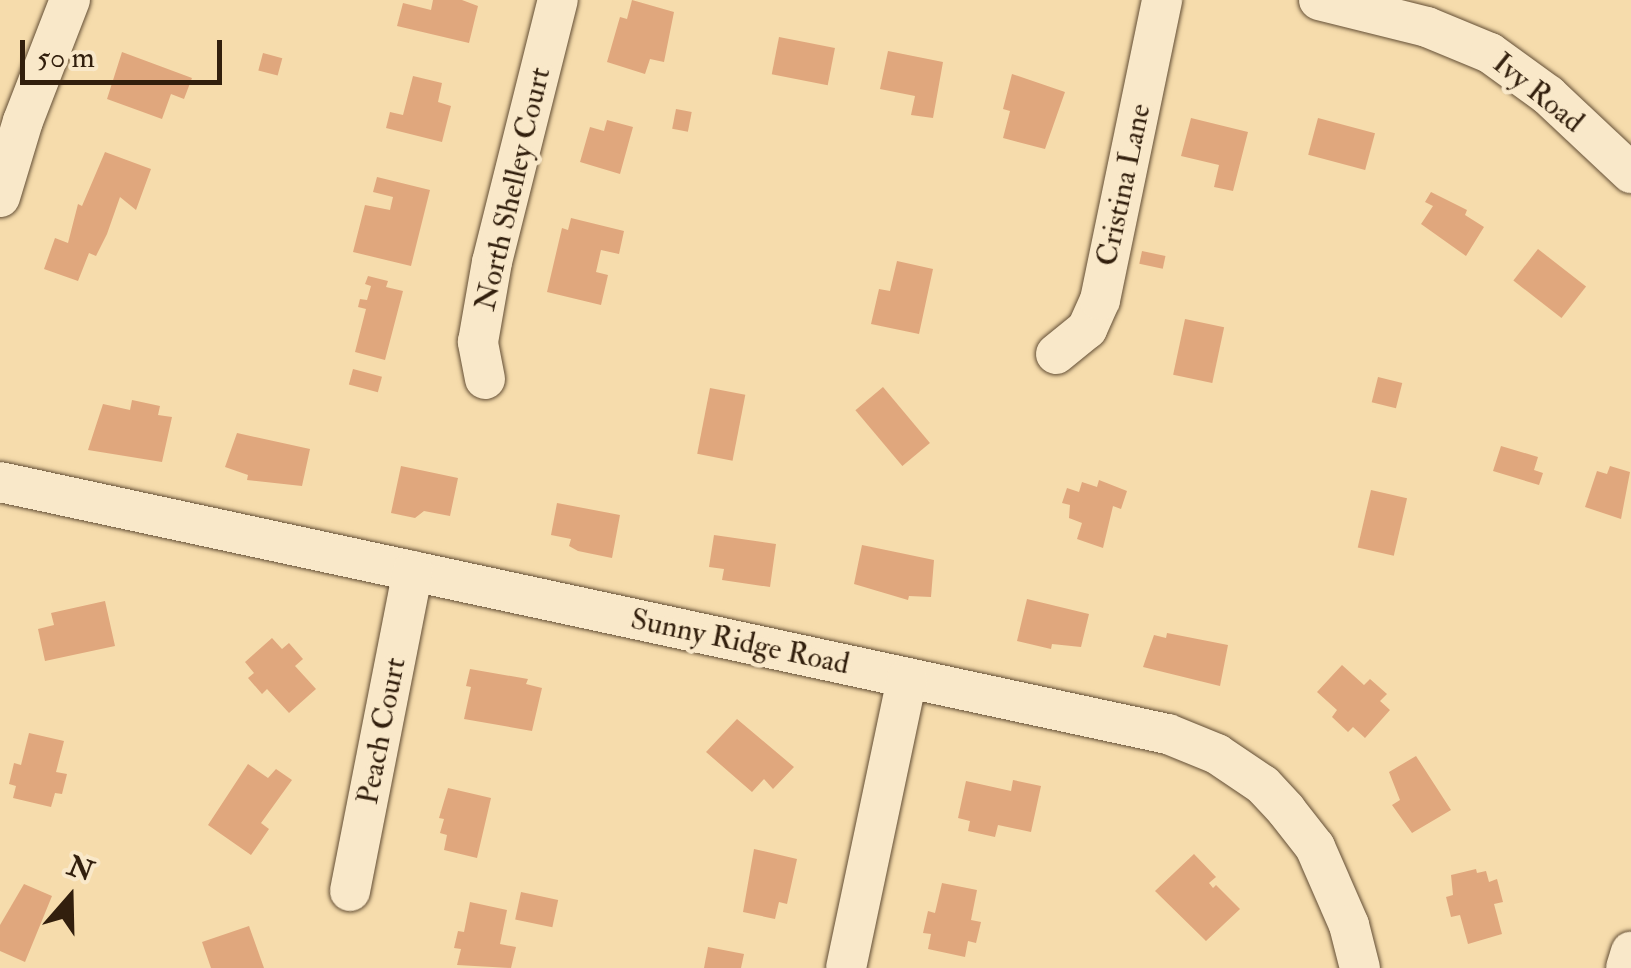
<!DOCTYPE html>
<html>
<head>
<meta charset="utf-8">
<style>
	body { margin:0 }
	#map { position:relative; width:1631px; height:968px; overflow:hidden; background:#f6dcac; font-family:"IM FELL Double Pica",serif }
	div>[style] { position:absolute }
	.building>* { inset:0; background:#e0a77d; transform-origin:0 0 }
	.roads { filter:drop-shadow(0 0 2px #634e35) drop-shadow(0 0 2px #634e35) }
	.minor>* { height:40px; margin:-20px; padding:0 20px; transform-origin:20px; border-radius:20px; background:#f9e8c9 }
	span { translate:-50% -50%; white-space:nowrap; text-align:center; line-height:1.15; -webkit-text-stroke:9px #f9e8c9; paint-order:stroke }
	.street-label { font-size:30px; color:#321f0d }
	.north { position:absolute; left:20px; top:848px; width:100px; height:100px; -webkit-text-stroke:8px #f9e8c9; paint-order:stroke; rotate:20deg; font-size:28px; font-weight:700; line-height:40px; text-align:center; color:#321f0d }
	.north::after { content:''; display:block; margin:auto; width:35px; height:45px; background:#321f0d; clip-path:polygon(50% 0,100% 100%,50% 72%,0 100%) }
	.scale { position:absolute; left:20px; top:40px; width:202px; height:45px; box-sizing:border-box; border:5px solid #321f0d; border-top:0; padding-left:12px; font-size:30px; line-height:35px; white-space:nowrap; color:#321f0d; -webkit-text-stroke:8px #f9e8c9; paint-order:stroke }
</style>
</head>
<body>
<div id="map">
	<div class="building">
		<i style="clip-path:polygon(433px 0,462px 0,478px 6px,469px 43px,397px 26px,403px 3px,431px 10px)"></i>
		<i style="clip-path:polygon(632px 0,674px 12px,664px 62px,650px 59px,645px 74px,607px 62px,620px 17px,627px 19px)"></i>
		<i style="left:779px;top:37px;width:57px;height:38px;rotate:11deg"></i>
		<i style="clip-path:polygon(888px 51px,943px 62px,933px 118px,911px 115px,915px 96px,880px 89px)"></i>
		<i style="clip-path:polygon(122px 52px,192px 78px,184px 99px,171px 94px,162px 119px,107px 99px)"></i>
		<i style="left:263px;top:53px;width:20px;height:18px;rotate:15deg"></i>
		<i style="clip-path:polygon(1012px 74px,1065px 92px,1045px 149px,1003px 138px,1010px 111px,1003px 109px)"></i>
		<i style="clip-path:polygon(413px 76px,442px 83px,438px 102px,451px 106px,442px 142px,386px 128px,390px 112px,403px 115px)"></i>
		<i style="left:676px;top:109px;width:16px;height:20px;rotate:11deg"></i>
		<i style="clip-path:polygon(1191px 118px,1248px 132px,1233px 191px,1214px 187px,1219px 165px,1181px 156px)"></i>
		<i style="left:1318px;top:118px;width:59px;height:38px;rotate:15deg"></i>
		<i style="clip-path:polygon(607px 120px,633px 127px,620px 174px,580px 162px,590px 127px,604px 131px)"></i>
		<i style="clip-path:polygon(105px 152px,151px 169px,136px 210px,120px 197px,107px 234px,96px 256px,89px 253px,78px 281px,44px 269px,55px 238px,68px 243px,78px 204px,82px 206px)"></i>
		<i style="clip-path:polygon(377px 177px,430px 190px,411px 266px,353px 252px,365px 205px,390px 210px,393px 197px,373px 192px)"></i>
		<i style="clip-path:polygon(1431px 192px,1467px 210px,1465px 215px,1484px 227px,1466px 256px,1421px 224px,1433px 206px,1425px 202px)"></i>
		<i style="clip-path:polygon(571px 218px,624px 231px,619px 254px,601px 250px,596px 272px,608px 275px,601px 305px,547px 292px,562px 228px,568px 230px)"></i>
		<i style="left:1538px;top:249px;width:61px;height:40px;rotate:38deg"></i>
		<i style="left:1142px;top:251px;width:24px;height:13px;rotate:12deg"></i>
		<i style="clip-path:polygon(897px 261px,933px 269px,919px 334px,871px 324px,879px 289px,890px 291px)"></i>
		<i style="clip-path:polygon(368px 276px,388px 281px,386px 287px,403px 291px,385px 360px,355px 352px,366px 309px,358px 307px,360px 299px,367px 300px,371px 286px,365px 284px)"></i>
		<i style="left:1185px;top:319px;width:40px;height:57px;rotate:12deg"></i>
		<i style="left:353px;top:369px;width:30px;height:16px;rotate:15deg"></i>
		<i style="left:1378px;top:377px;width:25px;height:26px;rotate:14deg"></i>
		<i style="left:883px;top:387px;width:73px;height:36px;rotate:50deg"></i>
		<i style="left:710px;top:388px;width:36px;height:67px;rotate:11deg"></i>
		<i style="clip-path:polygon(132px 400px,160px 406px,158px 415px,172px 417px,162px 462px,88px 450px,103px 404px,130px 410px)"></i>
		<i style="clip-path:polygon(237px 433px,310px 449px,302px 486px,247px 480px,248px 475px,225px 467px)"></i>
		<i style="clip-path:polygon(1501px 446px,1538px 457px,1534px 470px,1543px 473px,1539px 485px,1493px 471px)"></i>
		<i style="clip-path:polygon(401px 466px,458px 478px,450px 516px,424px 511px,415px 518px,391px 513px)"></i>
		<i style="clip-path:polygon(1610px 466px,1630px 472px,1621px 519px,1585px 507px,1597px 471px,1607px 474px)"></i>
		<i style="clip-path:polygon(1099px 480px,1127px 491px,1121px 509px,1113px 506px,1103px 548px,1077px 539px,1082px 523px,1069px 518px,1070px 505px,1062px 503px,1067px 488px,1079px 492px,1082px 482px,1097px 487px)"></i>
		<i style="left:1371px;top:490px;width:37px;height:59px;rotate:13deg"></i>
		<i style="clip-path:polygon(557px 503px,620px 515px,612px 558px,578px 551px,569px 546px,571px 539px,551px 535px)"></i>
		<i style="clip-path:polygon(714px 535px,776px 544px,770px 587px,722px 580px,724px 569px,709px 567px)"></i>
		<i style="clip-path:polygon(862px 545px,934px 560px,931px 597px,909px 596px,908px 600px,854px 584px)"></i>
		<i style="clip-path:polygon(1027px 599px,1089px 614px,1081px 647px,1052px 644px,1051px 649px,1017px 641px)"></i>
		<i style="clip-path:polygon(105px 601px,115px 646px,45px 661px,38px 629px,54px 625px,51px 613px)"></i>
		<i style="clip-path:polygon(1167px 633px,1228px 645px,1220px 686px,1143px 667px,1154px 635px,1166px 638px)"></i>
		<i style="clip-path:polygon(272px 638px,282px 649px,289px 643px,303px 659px,295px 666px,316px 689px,289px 713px,267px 689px,262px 694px,248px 678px,254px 673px,245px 662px)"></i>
		<i style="clip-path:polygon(1342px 665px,1364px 685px,1370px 679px,1387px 694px,1380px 701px,1390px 710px,1365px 738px,1353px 727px,1348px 732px,1332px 717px,1337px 710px,1317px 692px)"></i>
		<i style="clip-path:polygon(470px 669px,528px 679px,526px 684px,542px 688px,532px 731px,464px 719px,471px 687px,466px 686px)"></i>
		<i style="clip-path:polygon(737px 719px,794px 767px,773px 789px,764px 779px,752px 792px,706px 752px)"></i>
		<i style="clip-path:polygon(29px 733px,64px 741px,56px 772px,67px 774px,62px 794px,55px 793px,51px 807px,13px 798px,16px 786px,9px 784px,14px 763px,21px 765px)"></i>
		<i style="clip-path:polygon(1416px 756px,1451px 810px,1412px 833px,1392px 805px,1400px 800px,1389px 772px)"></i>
		<i style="clip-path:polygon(248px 764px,268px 778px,276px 769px,292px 780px,261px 823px,269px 829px,251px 855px,208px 825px)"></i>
		<i style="clip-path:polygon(1013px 780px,1041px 786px,1031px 832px,998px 825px,995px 837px,968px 831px,970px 821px,958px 818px,966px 781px,1011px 791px)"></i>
		<i style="clip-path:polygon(448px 788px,491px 798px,477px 858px,444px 850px,447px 835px,440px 833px,444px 819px,439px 818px)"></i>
		<i style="clip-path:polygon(754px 849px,797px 859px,787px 904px,779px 902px,775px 919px,743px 912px)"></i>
		<i style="clip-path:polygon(1194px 854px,1216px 877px,1209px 883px,1213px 888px,1216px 885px,1240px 909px,1206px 941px,1155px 891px)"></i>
		<i style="clip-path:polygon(1476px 869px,1477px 873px,1486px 871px,1489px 882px,1497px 879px,1503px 902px,1494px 904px,1502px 934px,1468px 944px,1460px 915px,1451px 917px,1446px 897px,1453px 895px,1451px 875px)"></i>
		<i style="clip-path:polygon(942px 883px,977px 890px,971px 920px,981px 922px,976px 943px,968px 941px,965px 957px,928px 949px,931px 934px,923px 933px,928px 911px,935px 913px)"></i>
		<i style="clip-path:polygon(24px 884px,52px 896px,25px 962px,0 951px,0 925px)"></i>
		<i style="left:521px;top:892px;width:38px;height:28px;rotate:12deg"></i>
		<i style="clip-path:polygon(470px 902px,507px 910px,500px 944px,516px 947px,511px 968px,457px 965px,461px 949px,454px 948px,458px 931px,464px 932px)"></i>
		<i style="clip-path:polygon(249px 926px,264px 968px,211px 968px,202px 942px)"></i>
		<i style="clip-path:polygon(708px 947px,744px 954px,741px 968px,704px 968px)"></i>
	</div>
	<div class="roads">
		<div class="minor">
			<i style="left:1319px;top:0;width:111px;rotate:14deg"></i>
			<i style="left:1427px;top:27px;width:68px;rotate:22.4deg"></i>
			<i style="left:1490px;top:53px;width:72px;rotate:35.9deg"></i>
			<i style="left:1548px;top:95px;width:114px;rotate:43.2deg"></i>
			<i style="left:0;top:197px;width:79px;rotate:-73.2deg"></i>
			<i style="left:23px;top:121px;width:130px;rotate:-68.8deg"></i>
			<i style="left:1056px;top:354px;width:40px;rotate:-39deg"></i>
			<i style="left:1087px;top:329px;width:32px;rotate:-66deg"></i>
			<i style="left:1100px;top:300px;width:306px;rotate:-78.3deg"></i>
			<i style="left:485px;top:379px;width:38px;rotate:-101deg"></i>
			<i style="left:478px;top:342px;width:81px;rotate:-80.1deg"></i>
			<i style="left:492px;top:262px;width:270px;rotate:-75.9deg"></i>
			<i style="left:0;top:482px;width:1195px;rotate:12.18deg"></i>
			<i style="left:1168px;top:734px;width:53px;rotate:22.2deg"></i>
			<i style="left:1217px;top:754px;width:55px;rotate:34deg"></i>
			<i style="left:1263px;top:785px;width:34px;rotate:47deg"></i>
			<i style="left:1286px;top:810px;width:47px;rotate:51.9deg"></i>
			<i style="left:1315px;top:847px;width:85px;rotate:66.4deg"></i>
			<i style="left:1349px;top:925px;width:44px;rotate:75.7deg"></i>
			<i style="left:350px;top:891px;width:326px;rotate:-78.9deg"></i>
			<i style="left:846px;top:968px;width:295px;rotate:-78.1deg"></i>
			<i style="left:1626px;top:968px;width:17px;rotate:-73deg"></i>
		</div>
	</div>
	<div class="street-label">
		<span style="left:1538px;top:93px;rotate:39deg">Ivy Road</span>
		<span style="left:1124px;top:185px;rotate:-78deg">Cristina Lane</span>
		<span style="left:513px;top:189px;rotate:-77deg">North Shelley Court</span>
		<span style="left:740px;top:642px;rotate:12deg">Sunny Ridge Road</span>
		<span style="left:382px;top:731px;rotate:-79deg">Peach Court</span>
	</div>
	<div class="north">N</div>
	<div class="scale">50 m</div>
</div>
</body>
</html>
